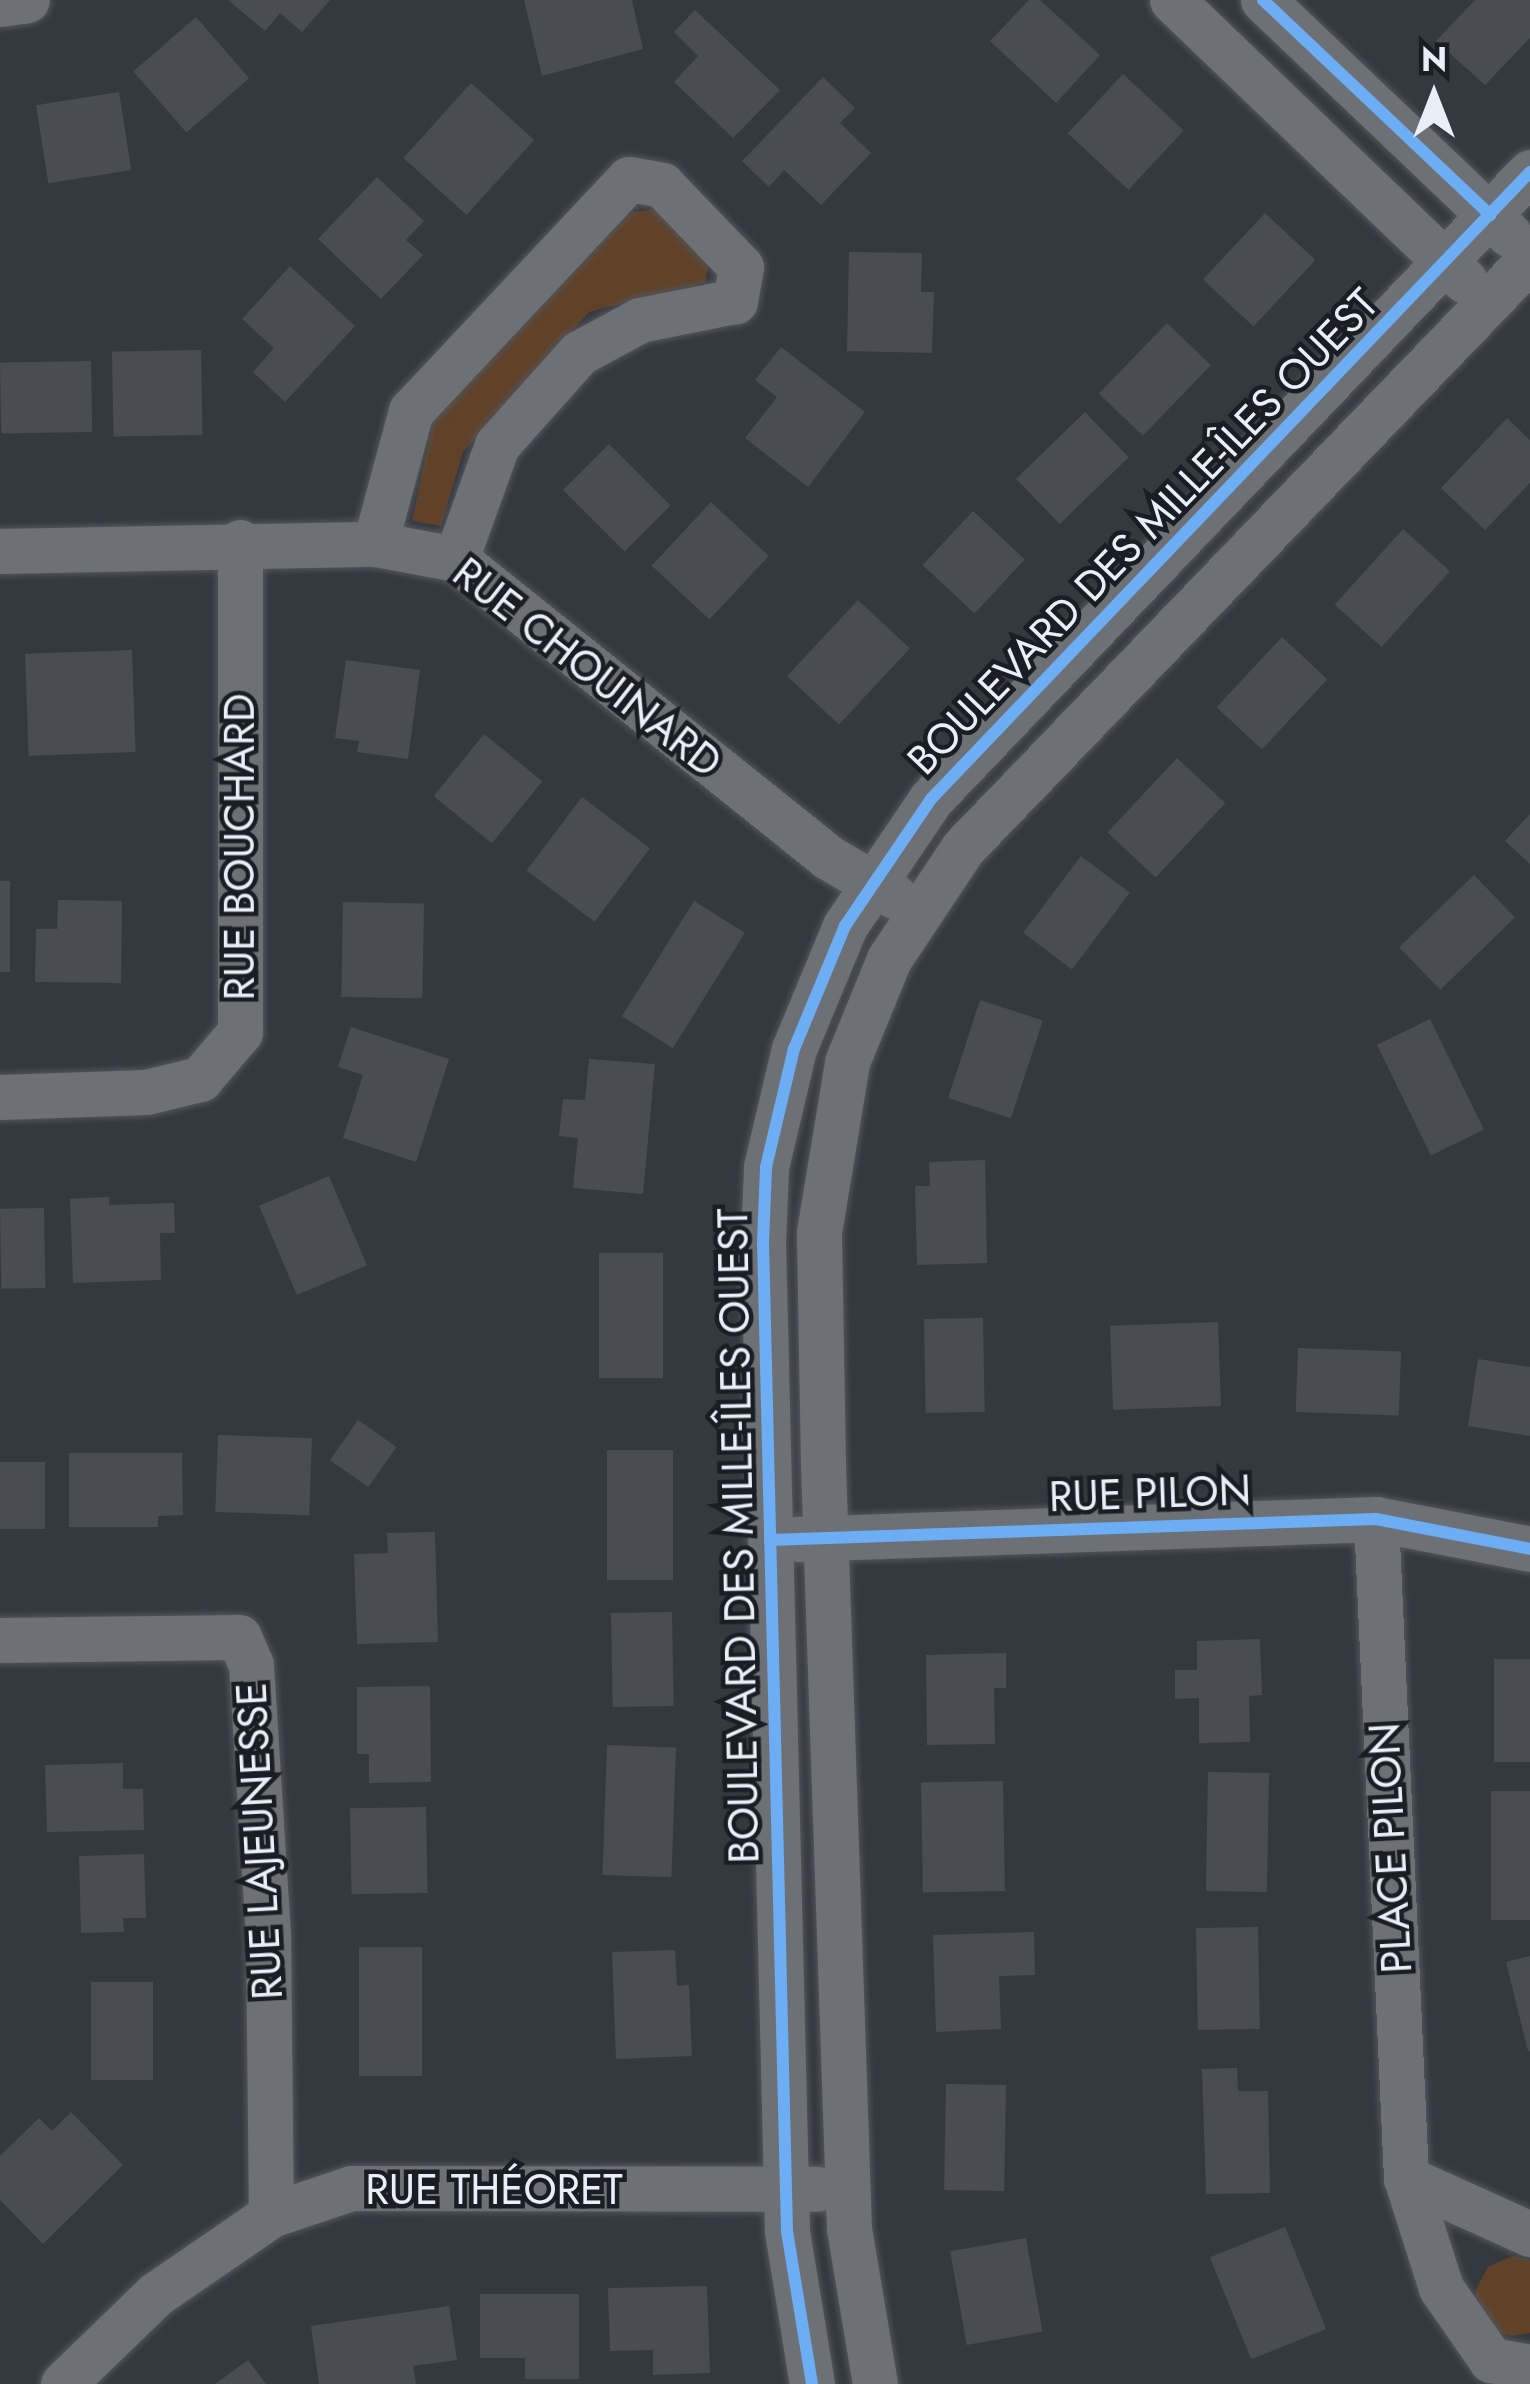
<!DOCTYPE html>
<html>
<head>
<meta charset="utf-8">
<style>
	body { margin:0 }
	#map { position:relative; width:1530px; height:2384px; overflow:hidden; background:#34383f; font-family:Jost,sans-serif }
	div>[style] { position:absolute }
	.green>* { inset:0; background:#614229 }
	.building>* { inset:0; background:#494d53; transform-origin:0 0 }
	.roads { filter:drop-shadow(0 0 3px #52555c) drop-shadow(0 0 3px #52555c) }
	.minor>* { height:45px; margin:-22.5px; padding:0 22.5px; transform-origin:22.5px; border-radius:22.5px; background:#6d7176 }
	.cycleway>* { height:12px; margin:-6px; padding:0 6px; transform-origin:6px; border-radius:6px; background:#6dadf4 }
	span { translate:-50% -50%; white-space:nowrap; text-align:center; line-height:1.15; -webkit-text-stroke:9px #1a1e24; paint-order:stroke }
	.street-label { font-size:42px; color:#e9eff6 }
	.north { position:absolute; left:1374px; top:36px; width:120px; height:120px; -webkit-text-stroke:9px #1a1e24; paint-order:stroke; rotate:0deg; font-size:33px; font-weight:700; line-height:48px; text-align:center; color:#e9eff6 }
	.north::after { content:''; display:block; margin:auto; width:42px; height:54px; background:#e9eff6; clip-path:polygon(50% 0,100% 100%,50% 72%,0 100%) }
</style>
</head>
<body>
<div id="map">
	<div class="green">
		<i style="clip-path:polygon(657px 209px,709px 259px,705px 283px,589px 312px,463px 452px,441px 526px,412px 521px,434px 417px,626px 213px)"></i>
		<i style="clip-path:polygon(1512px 2256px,1530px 2260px,1530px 2333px,1511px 2336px,1498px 2332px,1476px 2303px,1476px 2289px,1488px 2267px)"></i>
	</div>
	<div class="building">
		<i style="clip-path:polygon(228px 0,330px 0,302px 32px,280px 13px,265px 31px)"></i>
		<i style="clip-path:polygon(524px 0,632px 0,643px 49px,542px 76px)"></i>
		<i style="clip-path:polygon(1029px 0,1040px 0,1100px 55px,1056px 103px,990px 41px)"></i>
		<i style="clip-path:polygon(1475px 0,1530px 0,1530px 38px,1485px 85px,1436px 41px)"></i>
		<i style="clip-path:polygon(695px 10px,780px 90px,733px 138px,674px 82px,698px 56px,674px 32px)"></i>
		<i style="left:196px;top:17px;width:81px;height:83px;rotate:49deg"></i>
		<i style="left:1123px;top:74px;width:83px;height:81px;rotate:43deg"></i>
		<i style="clip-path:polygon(823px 77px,855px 108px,840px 123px,871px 153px,821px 205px,784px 170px,769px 187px,742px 161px)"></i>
		<i style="left:471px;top:83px;width:85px;height:101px;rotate:42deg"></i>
		<i style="left:119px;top:92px;width:79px;height:84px;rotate:81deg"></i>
		<i style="clip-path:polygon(377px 177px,424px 221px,406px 240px,423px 255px,381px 299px,318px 239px)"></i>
		<i style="left:1265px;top:213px;width:69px;height:91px;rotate:43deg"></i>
		<i style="clip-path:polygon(849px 252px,922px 253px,921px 292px,934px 292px,932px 353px,847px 351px)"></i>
		<i style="clip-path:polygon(290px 266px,355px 326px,285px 402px,253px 372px,274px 348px,242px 319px)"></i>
		<i style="left:1167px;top:323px;width:61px;height:98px;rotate:44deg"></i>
		<i style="clip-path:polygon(781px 347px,865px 412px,808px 487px,745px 438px,777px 397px,755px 380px)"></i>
		<i style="left:201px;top:350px;width:85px;height:89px;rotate:89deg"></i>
		<i style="left:91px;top:361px;width:71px;height:91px;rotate:89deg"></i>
		<i style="left:1085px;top:412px;width:63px;height:96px;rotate:46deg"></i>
		<i style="clip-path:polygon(1507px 418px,1530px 440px,1530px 483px,1485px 530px,1441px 488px)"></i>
		<i style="left:609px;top:444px;width:87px;height:65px;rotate:45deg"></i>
		<i style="left:711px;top:502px;width:79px;height:87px;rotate:43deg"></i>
		<i style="left:973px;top:511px;width:71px;height:74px;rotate:43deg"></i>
		<i style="left:1403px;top:529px;width:63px;height:102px;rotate:42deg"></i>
		<i style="left:858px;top:600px;width:71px;height:104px;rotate:43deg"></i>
		<i style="left:1282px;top:637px;width:62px;height:96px;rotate:43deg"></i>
		<i style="left:132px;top:650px;width:102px;height:107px;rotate:88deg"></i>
		<i style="clip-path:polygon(346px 660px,420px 670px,408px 759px,357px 752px,359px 741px,335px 738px)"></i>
		<i style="left:484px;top:734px;width:75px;height:80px;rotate:39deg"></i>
		<i style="left:1177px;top:758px;width:66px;height:102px;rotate:43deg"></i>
		<i style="left:582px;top:797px;width:85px;height:92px;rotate:37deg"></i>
		<i style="clip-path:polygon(1530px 814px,1530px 864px,1505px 841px)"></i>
		<i style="left:1081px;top:856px;width:61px;height:96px;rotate:37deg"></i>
		<i style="left:1474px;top:875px;width:59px;height:104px;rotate:46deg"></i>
		<i style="left:0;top:881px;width:10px;height:91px"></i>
		<i style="clip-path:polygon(58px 900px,122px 901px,121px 983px,35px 982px,36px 929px,57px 929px)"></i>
		<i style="left:694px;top:901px;width:60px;height:136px;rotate:32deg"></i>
		<i style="left:343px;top:902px;width:81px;height:95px;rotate:1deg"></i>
		<i style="left:980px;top:1000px;width:66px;height:103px;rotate:18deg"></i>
		<i style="left:1430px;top:1019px;width:123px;height:59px;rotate:64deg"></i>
		<i style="clip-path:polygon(351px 1027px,449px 1059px,416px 1162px,343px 1138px,363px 1075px,338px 1067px)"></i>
		<i style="clip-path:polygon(589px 1059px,655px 1064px,643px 1194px,573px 1188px,578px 1138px,559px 1136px,563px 1099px,585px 1100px)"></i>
		<i style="clip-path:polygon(985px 1160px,987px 1263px,917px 1265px,915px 1186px,930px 1186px,929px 1162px)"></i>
		<i style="left:329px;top:1176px;width:97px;height:76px;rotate:67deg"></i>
		<i style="clip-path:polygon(109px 1197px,109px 1205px,174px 1203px,175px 1233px,160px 1233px,161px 1280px,73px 1283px,70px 1199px)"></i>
		<i style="left:44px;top:1208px;width:80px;height:44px;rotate:89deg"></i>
		<i style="left:663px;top:1253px;width:125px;height:64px;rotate:90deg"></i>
		<i style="left:983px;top:1318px;width:94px;height:59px;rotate:89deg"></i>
		<i style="left:1218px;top:1322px;width:84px;height:108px;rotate:88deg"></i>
		<i style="left:1298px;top:1348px;width:103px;height:64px;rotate:2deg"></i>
		<i style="clip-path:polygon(1478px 1359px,1530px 1367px,1530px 1436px,1468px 1426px)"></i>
		<i style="left:358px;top:1420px;width:47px;height:49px;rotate:35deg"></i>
		<i style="left:218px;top:1435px;width:94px;height:77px;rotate:2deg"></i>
		<i style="left:607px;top:1450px;width:66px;height:130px"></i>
		<i style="clip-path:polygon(69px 1453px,182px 1453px,183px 1515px,158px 1516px,158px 1527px,69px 1527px)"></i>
		<i style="left:0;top:1462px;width:45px;height:67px"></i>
		<i style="clip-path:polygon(435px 1532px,438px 1642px,357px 1644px,354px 1554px,388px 1553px,387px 1533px)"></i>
		<i style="left:672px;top:1612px;width:94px;height:61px;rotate:89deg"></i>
		<i style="clip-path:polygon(1260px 1639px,1262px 1695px,1249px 1696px,1250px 1742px,1199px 1743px,1199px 1698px,1175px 1699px,1175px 1670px,1197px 1670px,1197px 1641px)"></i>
		<i style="clip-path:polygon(1006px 1653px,1006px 1688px,994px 1688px,995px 1744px,927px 1745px,926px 1655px)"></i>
		<i style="left:1494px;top:1659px;width:36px;height:103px"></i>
		<i style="clip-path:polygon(430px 1686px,431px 1782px,369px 1783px,369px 1754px,357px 1754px,357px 1687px)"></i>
		<i style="left:607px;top:1745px;width:69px;height:130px;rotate:2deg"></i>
		<i style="clip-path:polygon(123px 1763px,123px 1789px,143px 1789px,144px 1830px,47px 1832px,45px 1765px)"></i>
		<i style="left:1208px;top:1772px;width:61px;height:119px;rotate:1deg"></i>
		<i style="left:1003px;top:1781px;width:110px;height:82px;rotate:89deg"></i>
		<i style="left:1530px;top:1791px;width:129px;height:39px;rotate:90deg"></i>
		<i style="left:426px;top:1807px;width:86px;height:76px;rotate:89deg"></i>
		<i style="clip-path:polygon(144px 1854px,146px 1918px,123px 1918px,124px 1932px,81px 1933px,79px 1856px)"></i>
		<i style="left:1258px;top:1927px;width:102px;height:62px;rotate:89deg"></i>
		<i style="clip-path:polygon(1034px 1932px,1035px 1975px,999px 1976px,1001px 2029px,936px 2032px,933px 1935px)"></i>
		<i style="left:359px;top:1947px;width:63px;height:129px"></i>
		<i style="clip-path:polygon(675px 1950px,677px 1986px,689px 1985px,692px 2056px,616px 2059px,612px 1952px)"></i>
		<i style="clip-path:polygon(1530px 1956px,1530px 2051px,1528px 2051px,1506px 1962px)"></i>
		<i style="left:91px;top:1982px;width:62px;height:98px"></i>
		<i style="clip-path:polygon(1237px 2068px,1238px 2091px,1268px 2091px,1270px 2193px,1206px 2194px,1202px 2069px)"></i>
		<i style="left:946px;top:2084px;width:60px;height:106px;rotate:1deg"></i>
		<i style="clip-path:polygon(71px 2112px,123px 2165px,43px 2244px,0 2200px,0 2156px,39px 2118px,52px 2131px)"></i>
		<i style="left:1285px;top:2227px;width:110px;height:81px;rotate:68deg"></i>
		<i style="left:1026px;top:2238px;width:95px;height:77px;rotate:80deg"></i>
		<i style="clip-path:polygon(707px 2286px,710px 2373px,653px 2375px,653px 2350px,610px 2351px,608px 2288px)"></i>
		<i style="clip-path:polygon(480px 2294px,579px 2294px,579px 2379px,525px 2379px,525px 2358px,480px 2358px)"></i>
		<i style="clip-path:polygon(449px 2306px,457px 2360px,413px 2366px,416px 2384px,319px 2384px,311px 2326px)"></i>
		<i style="clip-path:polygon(248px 2360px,266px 2384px,215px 2384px)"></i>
	</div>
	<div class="roads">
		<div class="minor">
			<i style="left:1172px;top:0;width:405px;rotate:43.8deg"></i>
			<i style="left:1263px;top:0;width:340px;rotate:43.6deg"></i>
			<i style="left:0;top:4px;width:27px;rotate:-8deg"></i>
			<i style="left:375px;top:544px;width:138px;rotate:-74.9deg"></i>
			<i style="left:411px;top:411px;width:318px;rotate:-46.8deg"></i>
			<i style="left:629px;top:179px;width:34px;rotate:10deg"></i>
			<i style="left:662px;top:185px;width:114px;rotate:46.1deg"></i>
			<i style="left:741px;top:267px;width:35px;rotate:100deg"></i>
			<i style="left:735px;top:301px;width:97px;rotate:168.7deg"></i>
			<i style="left:640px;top:320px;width:69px;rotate:151.6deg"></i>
			<i style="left:579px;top:353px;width:123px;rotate:131.7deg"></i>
			<i style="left:497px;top:445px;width:121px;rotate:109.8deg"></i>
			<i style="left:0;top:551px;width:375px;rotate:-1.1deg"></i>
			<i style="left:375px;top:544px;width:82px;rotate:10.5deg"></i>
			<i style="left:456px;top:559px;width:477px;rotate:38.7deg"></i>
			<i style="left:828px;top:857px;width:77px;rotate:30.6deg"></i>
			<i style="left:0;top:1097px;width:146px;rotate:-2deg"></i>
			<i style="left:146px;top:1092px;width:56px;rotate:-13.5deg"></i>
			<i style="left:200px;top:1079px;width:62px;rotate:-49.6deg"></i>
			<i style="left:240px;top:1032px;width:490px;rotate:-90deg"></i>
			<i style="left:1376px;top:1519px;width:660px;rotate:87.39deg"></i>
			<i style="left:1406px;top:2178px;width:115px;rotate:72.3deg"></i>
			<i style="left:1441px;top:2288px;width:88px;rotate:55.2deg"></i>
			<i style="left:1491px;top:2360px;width:40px;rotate:10deg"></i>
			<i style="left:797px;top:1539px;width:579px;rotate:-1.98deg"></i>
			<i style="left:1376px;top:1519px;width:157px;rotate:11deg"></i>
			<i style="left:0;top:1640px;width:239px;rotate:-0.7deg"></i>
			<i style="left:239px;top:1637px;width:30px;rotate:67deg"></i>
			<i style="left:251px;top:1665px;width:269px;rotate:86.4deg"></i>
			<i style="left:268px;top:1933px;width:282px;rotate:89.4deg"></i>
			<i style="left:1406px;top:2178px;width:136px;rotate:24.3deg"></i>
			<i style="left:63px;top:2384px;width:129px;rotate:-44.1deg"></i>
			<i style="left:156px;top:2294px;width:140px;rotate:-34.5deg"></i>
			<i style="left:271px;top:2215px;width:84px;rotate:-18.6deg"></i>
			<i style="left:351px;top:2188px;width:466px;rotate:0.1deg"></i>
			<i style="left:812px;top:2384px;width:155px;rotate:-99.3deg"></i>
			<i style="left:787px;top:2231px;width:988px;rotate:-91.39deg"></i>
			<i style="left:763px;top:1243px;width:76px;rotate:-87.7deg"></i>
			<i style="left:766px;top:1167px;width:121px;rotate:-76.7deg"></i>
			<i style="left:794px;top:1049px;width:133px;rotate:-67.5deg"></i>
			<i style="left:845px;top:926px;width:153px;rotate:-55.9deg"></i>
			<i style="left:931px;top:799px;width:867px;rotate:-46.31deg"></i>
			<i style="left:875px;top:2384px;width:157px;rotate:-99.5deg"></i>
			<i style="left:849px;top:2229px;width:764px;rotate:-91.95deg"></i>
			<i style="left:823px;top:1465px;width:233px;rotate:-91deg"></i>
			<i style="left:819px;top:1232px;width:172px;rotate:-80.6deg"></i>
			<i style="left:847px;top:1062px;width:111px;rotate:-67.8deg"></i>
			<i style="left:889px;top:959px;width:133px;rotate:-56.3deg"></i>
			<i style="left:963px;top:848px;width:818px;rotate:-46.09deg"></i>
		</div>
	</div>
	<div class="cycleway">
		<i style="left:1263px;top:0;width:313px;rotate:43.4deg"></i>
		<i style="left:770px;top:1540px;width:606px;rotate:-1.98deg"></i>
		<i style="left:1376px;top:1519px;width:157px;rotate:11deg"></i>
		<i style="left:812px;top:2384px;width:155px;rotate:-99.3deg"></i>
		<i style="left:787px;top:2231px;width:988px;rotate:-91.39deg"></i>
		<i style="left:763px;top:1243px;width:76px;rotate:-87.7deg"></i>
		<i style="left:766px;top:1167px;width:121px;rotate:-76.7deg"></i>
		<i style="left:794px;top:1049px;width:133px;rotate:-67.5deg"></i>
		<i style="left:845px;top:926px;width:153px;rotate:-55.9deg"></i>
		<i style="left:931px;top:799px;width:867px;rotate:-46.31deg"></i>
	</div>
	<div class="street-label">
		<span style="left:1143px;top:532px;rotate:-46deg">BOULEVARD DES MILLE-ÎLES OUEST</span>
		<span style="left:587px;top:668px;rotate:38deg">RUE CHOUINARD</span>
		<span style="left:240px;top:847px;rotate:-90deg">RUE BOUCHARD</span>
		<span style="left:1150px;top:1494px;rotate:-2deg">RUE PILON</span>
		<span style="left:739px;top:1536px;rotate:-91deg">BOULEVARD DES MILLE-ÎLES OUEST</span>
		<span style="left:260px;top:1841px;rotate:-93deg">RUE LAJEUNESSE</span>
		<span style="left:1391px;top:1848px;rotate:-93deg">PLACE PILON</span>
		<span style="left:494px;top:2190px">RUE THÉORET</span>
	</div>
	<div class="north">N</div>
</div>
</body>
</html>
